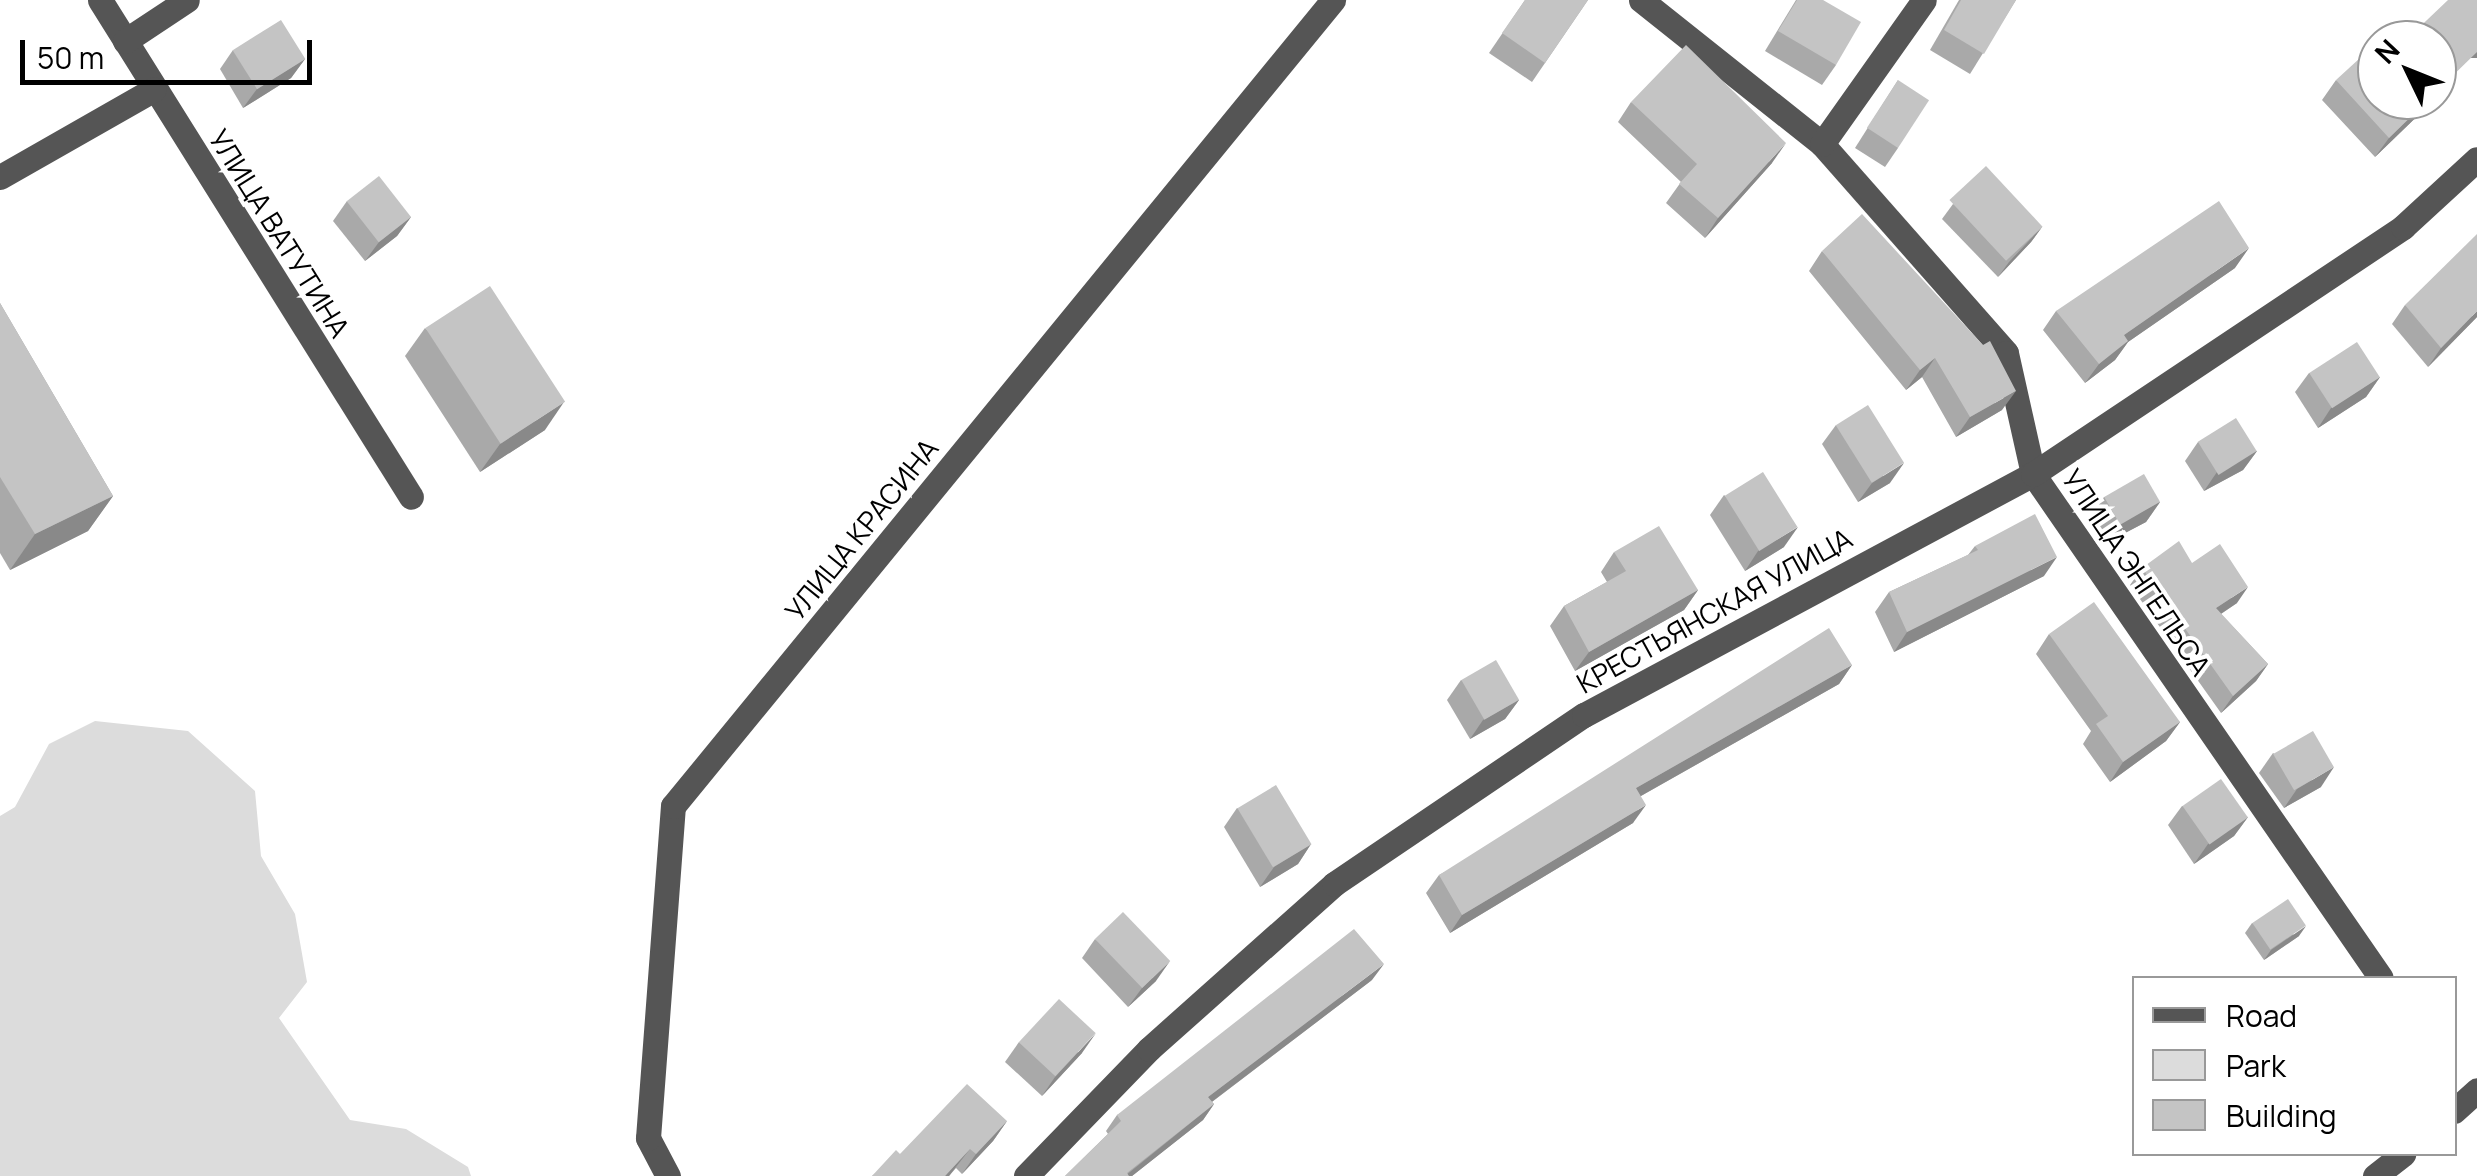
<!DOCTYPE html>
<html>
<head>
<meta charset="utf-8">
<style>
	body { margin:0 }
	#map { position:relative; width:2477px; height:1176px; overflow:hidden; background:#fff; font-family:Manrope,sans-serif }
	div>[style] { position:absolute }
	.green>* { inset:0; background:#dcdcdc }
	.minor>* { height:25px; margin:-12.5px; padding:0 12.5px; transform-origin:12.5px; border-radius:12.5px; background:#555 }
	.wall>* { inset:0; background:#a9a9a9 }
	.shaded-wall>* { inset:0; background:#898989; transform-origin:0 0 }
	.building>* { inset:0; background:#c4c4c4; transform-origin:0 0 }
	span { translate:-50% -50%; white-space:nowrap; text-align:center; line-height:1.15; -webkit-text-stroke:8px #fff; paint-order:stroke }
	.street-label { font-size:28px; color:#000 }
	.legend { position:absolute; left:2132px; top:976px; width:325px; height:180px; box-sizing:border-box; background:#fff; border:2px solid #999; margin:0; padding:12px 18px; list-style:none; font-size:30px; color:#000 }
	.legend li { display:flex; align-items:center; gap:20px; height:50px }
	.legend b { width:50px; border:2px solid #999 }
	.north { position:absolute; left:2357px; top:20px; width:100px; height:100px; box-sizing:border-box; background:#fff; border:2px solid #999; border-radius:50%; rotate:313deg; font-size:28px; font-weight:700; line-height:40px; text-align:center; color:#000 }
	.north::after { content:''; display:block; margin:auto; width:35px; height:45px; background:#000; clip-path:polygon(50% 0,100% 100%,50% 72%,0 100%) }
	.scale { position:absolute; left:20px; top:40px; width:292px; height:45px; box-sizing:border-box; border:5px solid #000; border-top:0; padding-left:12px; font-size:30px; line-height:35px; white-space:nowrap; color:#000; -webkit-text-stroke:8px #fff; paint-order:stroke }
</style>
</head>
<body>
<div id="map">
	<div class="green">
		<i style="clip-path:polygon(95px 721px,188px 731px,255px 791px,261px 856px,295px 914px,307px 982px,279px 1018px,350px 1120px,406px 1129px,468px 1167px,471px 1176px,0 1176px,0 816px,15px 807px,49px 744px)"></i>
	</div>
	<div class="minor">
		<i style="left:100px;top:0;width:586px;rotate:57.96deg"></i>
		<i style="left:1641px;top:0;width:231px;rotate:38.5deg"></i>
		<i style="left:1822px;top:144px;width:278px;rotate:48.6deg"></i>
		<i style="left:2006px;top:353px;width:124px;rotate:77.4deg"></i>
		<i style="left:2033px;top:474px;width:612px;rotate:55.38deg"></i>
		<i style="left:125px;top:41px;width:74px;rotate:-33.5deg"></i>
		<i style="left:1822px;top:144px;width:176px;rotate:-54.7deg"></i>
		<i style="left:0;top:177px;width:177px;rotate:-29.7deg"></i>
		<i style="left:2454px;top:1111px;width:31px;rotate:-42deg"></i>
		<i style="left:668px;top:1176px;width:43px;rotate:-117.8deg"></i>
		<i style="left:648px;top:1138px;width:333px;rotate:-85.7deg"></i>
		<i style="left:673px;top:806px;width:1042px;rotate:-50.69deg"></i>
		<i style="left:1026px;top:1176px;width:177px;rotate:-45.9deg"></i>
		<i style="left:1149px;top:1049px;width:248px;rotate:-41.7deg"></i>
		<i style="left:1334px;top:884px;width:302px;rotate:-34.1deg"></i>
		<i style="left:1584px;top:715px;width:510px;rotate:-28.22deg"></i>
		<i style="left:2033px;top:474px;width:445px;rotate:-33.7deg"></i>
		<i style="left:2403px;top:227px;width:100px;rotate:-42.6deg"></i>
		<i style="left:2375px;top:1176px;width:36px;rotate:-38deg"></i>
	</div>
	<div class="wall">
		<i style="clip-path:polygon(1525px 0,1588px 0,1532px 82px,1489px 53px)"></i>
		<i style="clip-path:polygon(1796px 0,1823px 0,1836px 65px,1822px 85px,1765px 51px)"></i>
		<i style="clip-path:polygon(1959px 0,2016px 0,1970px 74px,1930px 50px)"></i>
		<i style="clip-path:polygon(233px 50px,305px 59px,291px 78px,243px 108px,220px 69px)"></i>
		<i style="clip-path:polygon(1898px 80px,1898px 148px,1885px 167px,1855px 148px)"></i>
		<i style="clip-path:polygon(2336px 80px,2377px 100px,2434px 100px,2375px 157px,2322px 100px)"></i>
		<i style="clip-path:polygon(1631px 102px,1772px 163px,1705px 238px,1666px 203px,1681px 182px,1618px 122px)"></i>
		<i style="clip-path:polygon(347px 201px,411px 217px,397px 236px,365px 261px,333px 221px)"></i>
		<i style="clip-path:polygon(1953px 204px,2042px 227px,2031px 242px,1998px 277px,1942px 219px)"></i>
		<i style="clip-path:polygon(1822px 251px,2002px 410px,1956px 437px,1922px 377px,1906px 390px,1809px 271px)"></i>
		<i style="clip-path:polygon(2235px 268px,2128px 342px,2115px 360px,2085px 383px,2043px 330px,2056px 311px)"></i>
		<i style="clip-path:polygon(0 303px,113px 496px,88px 531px,10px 570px,0 553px)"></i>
		<i style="clip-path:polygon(2405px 305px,2477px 317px,2428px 367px,2392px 324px)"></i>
		<i style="clip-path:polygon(425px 328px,545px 430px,480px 472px,405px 356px)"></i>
		<i style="clip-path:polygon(2309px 373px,2380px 377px,2366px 397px,2318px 428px,2295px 392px)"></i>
		<i style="clip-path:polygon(1836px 425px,1890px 483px,1858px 502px,1822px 444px)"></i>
		<i style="clip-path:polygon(2198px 442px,2257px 451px,2243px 470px,2204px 491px,2185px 461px)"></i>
		<i style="clip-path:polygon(1724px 495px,1784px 547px,1745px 571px,1710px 515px)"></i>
		<i style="clip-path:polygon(2104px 497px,2160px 502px,2146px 522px,2106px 543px,2090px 517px)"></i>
		<i style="clip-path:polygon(1975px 546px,2044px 576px,1894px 652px,1875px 612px,1889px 592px,1968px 555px)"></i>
		<i style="clip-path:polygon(1614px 552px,1698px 590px,1684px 610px,1575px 671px,1550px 626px,1564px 606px,1607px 582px,1601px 572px)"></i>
		<i style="clip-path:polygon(2192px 563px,2237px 603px,2221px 614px,2268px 664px,2256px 681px,2221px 713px,2130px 585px,2142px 568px)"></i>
		<i style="clip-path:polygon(2049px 634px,2180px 722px,2166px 741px,2110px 782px,2083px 744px,2091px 731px,2036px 654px)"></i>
		<i style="clip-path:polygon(1852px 665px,1839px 684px,1641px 796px,1633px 823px,1450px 933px,1426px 893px,1439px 875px)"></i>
		<i style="clip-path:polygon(1461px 680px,1519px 700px,1505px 719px,1470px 739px,1447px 700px)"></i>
		<i style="clip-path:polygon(2273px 753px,2321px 787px,2284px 808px,2259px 773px)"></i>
		<i style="clip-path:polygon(2182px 806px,2248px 817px,2234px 836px,2194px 864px,2168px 825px)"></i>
		<i style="clip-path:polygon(1237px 808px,1311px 844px,1298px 864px,1260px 887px,1224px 827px)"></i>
		<i style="clip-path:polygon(2252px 923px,2299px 936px,2264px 960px,2245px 933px)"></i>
		<i style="clip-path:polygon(1095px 939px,1156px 981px,1128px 1007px,1082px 958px)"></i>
		<i style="clip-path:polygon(1372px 980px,1212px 1102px,1214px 1104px,1203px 1120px,1132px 1176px,1065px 1176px,1108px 1134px,1106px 1131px,1117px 1115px)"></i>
		<i style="clip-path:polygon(1019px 1042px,1082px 1053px,1042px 1096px,1005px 1062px)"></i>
		<i style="clip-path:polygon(1007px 1121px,993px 1141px,962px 1174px,956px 1168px,949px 1176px,872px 1176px,900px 1154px)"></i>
	</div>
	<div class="shaded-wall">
		<i style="left:2477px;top:52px;width:6px;height:56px;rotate:90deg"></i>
		<i style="clip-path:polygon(305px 59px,291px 78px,243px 108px,257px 89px)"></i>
		<i style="clip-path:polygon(2428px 100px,2434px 100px,2375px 157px,2389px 138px)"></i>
		<i style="clip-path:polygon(1786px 143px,1772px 163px,1705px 238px,1718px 218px)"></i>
		<i style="clip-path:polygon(411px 217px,397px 236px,365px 261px,379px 242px)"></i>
		<i style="clip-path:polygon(2042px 227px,2031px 242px,1998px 277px,2009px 262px)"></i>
		<i style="clip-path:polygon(2249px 248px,2235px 268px,2128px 342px,2115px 360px,2085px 383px,2099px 364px,2124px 335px)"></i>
		<i style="clip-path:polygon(2477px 311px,2477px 317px,2428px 367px,2441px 348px)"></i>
		<i style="clip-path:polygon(1935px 358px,1922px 377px,1906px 390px,1920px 370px)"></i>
		<i style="clip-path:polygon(2380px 377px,2366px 397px,2318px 428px,2331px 408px)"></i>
		<i style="clip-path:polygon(2016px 391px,2002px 410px,1956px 437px,1970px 417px)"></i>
		<i style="clip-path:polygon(564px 402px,545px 430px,480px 472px,500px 444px)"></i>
		<i style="clip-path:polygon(2257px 451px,2243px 470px,2204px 491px,2217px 472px)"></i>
		<i style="clip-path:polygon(1904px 463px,1890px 483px,1858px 502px,1872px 483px)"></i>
		<i style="clip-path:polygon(113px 496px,88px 531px,10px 570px,35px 534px)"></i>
		<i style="clip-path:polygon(2160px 502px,2146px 522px,2106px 543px,2119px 524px)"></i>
		<i style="clip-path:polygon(1798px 527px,1784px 547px,1745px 571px,1758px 551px)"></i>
		<i style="clip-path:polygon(2057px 557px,2044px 576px,1894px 652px,1907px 632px)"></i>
		<i style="clip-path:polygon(2248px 587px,2237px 603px,2204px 625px,2216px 608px)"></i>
		<i style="clip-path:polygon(1698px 590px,1684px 610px,1575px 671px,1589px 652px)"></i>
		<i style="clip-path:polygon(2268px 664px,2256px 681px,2221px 713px,2233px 696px)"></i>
		<i style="clip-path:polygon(1852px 665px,1839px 684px,1623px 806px,1636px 788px)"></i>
		<i style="clip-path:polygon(1519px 700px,1505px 719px,1470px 739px,1483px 720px)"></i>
		<i style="clip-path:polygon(2180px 722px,2166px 741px,2110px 782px,2123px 762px)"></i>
		<i style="clip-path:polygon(2334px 767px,2321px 787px,2284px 808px,2297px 789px)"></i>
		<i style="clip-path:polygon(1646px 805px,1633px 823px,1450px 933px,1462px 915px)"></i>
		<i style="clip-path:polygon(2248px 817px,2234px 836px,2194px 864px,2208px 844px)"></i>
		<i style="clip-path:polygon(1311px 844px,1298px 864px,1260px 887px,1274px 867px)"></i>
		<i style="clip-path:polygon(2306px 926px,2299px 936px,2264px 960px,2271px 950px)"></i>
		<i style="clip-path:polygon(1170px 961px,1156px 981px,1128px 1007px,1142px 988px)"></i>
		<i style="clip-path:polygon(1384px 964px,1372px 980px,1197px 1113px,1208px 1097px)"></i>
		<i style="clip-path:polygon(1096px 1033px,1082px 1053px,1042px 1096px,1055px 1077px)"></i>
		<i style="clip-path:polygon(1214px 1104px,1203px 1120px,1132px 1176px,1125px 1176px)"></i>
		<i style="clip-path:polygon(1007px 1121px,993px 1141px,962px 1174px,976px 1154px)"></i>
		<i style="clip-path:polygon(970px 1149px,949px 1176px,945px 1176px)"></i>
	</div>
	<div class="building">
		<i style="clip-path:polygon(1525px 0,1588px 0,1545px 63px,1502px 33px)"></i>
		<i style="clip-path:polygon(1797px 0,1823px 0,1861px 22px,1836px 65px,1778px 31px)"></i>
		<i style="clip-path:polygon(1961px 0,2016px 0,1984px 54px,1944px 30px)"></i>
		<i style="clip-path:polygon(2448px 0,2477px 0,2477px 52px,2437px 91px,2437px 40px,2406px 40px)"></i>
		<i style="left:281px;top:20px;width:46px;height:57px;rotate:58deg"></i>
		<i style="clip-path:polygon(1686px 45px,1786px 143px,1718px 218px,1679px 184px,1697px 164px,1631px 102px)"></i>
		<i style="clip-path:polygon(2372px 47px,2377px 53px,2377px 100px,2428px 100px,2389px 138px,2336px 80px)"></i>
		<i style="left:1898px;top:80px;width:37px;height:57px;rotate:33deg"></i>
		<i style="left:1986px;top:166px;width:83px;height:50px;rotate:47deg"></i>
		<i style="left:379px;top:176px;width:52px;height:41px;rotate:52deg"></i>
		<i style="clip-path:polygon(2219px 201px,2249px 248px,2124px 335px,2128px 341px,2099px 364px,2056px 311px)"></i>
		<i style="clip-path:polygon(1862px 214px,1983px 345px,1990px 341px,2016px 391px,1970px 417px,1935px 358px,1920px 370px,1822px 251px)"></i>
		<i style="clip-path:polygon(2477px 234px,2477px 311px,2441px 348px,2405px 305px)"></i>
		<i style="left:490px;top:286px;width:138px;height:77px;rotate:57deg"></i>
		<i style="clip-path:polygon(0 303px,113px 496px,35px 534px,0 477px)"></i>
		<i style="left:2357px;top:342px;width:42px;height:57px;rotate:57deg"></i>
		<i style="left:1868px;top:405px;width:68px;height:38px;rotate:58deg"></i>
		<i style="left:2236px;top:418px;width:39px;height:45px;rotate:58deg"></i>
		<i style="left:1763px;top:472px;width:65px;height:45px;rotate:58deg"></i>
		<i style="left:2144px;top:474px;width:32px;height:46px;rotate:60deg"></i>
		<i style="clip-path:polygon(2035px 514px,2057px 557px,1907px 632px,1889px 592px,1978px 550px,1975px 546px)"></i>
		<i style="clip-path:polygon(1659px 526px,1698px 590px,1589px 652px,1564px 606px,1626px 571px,1614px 552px)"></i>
		<i style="clip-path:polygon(2179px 541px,2192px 563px,2220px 544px,2248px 587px,2216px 608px,2268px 664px,2233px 696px,2142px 568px)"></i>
		<i style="clip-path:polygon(2094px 602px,2180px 722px,2123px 762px,2096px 724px,2108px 716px,2049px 634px)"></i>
		<i style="clip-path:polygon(1829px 628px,1852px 665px,1636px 788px,1646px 805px,1462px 915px,1439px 875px)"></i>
		<i style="left:1496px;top:660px;width:46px;height:40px;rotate:60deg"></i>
		<i style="left:2313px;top:731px;width:42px;height:46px;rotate:60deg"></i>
		<i style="left:2221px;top:779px;width:47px;height:47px;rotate:55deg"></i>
		<i style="left:1276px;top:785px;width:69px;height:45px;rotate:59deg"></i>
		<i style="left:2288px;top:899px;width:32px;height:43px;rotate:56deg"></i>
		<i style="left:1123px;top:912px;width:68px;height:39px;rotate:46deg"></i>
		<i style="clip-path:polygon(1354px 929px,1384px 964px,1208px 1097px,1214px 1104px,1127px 1173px,1129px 1176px,1065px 1176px,1121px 1121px,1117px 1115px)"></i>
		<i style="left:1059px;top:999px;width:50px;height:59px;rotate:43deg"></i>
		<i style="clip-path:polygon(967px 1084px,1007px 1121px,976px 1154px,970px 1149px,945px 1176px,872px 1176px,896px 1150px,900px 1154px)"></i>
	</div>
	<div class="street-label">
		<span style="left:280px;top:233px;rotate:58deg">УЛИЦА ВАТУТИНА</span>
		<span style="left:861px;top:529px;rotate:-51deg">УЛИЦА КРАСИНА</span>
		<span style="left:2137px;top:572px;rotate:56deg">УЛИЦА ЭНГЕЛЬСА</span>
		<span style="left:1714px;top:610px;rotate:-29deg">КРЕСТЬЯНСКАЯ УЛИЦА</span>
	</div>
	<ul class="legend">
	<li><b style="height:12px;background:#555"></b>Road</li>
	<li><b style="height:28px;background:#dcdcdc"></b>Park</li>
	<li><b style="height:28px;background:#c4c4c4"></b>Building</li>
	</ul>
	<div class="north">N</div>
	<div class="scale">50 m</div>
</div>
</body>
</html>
